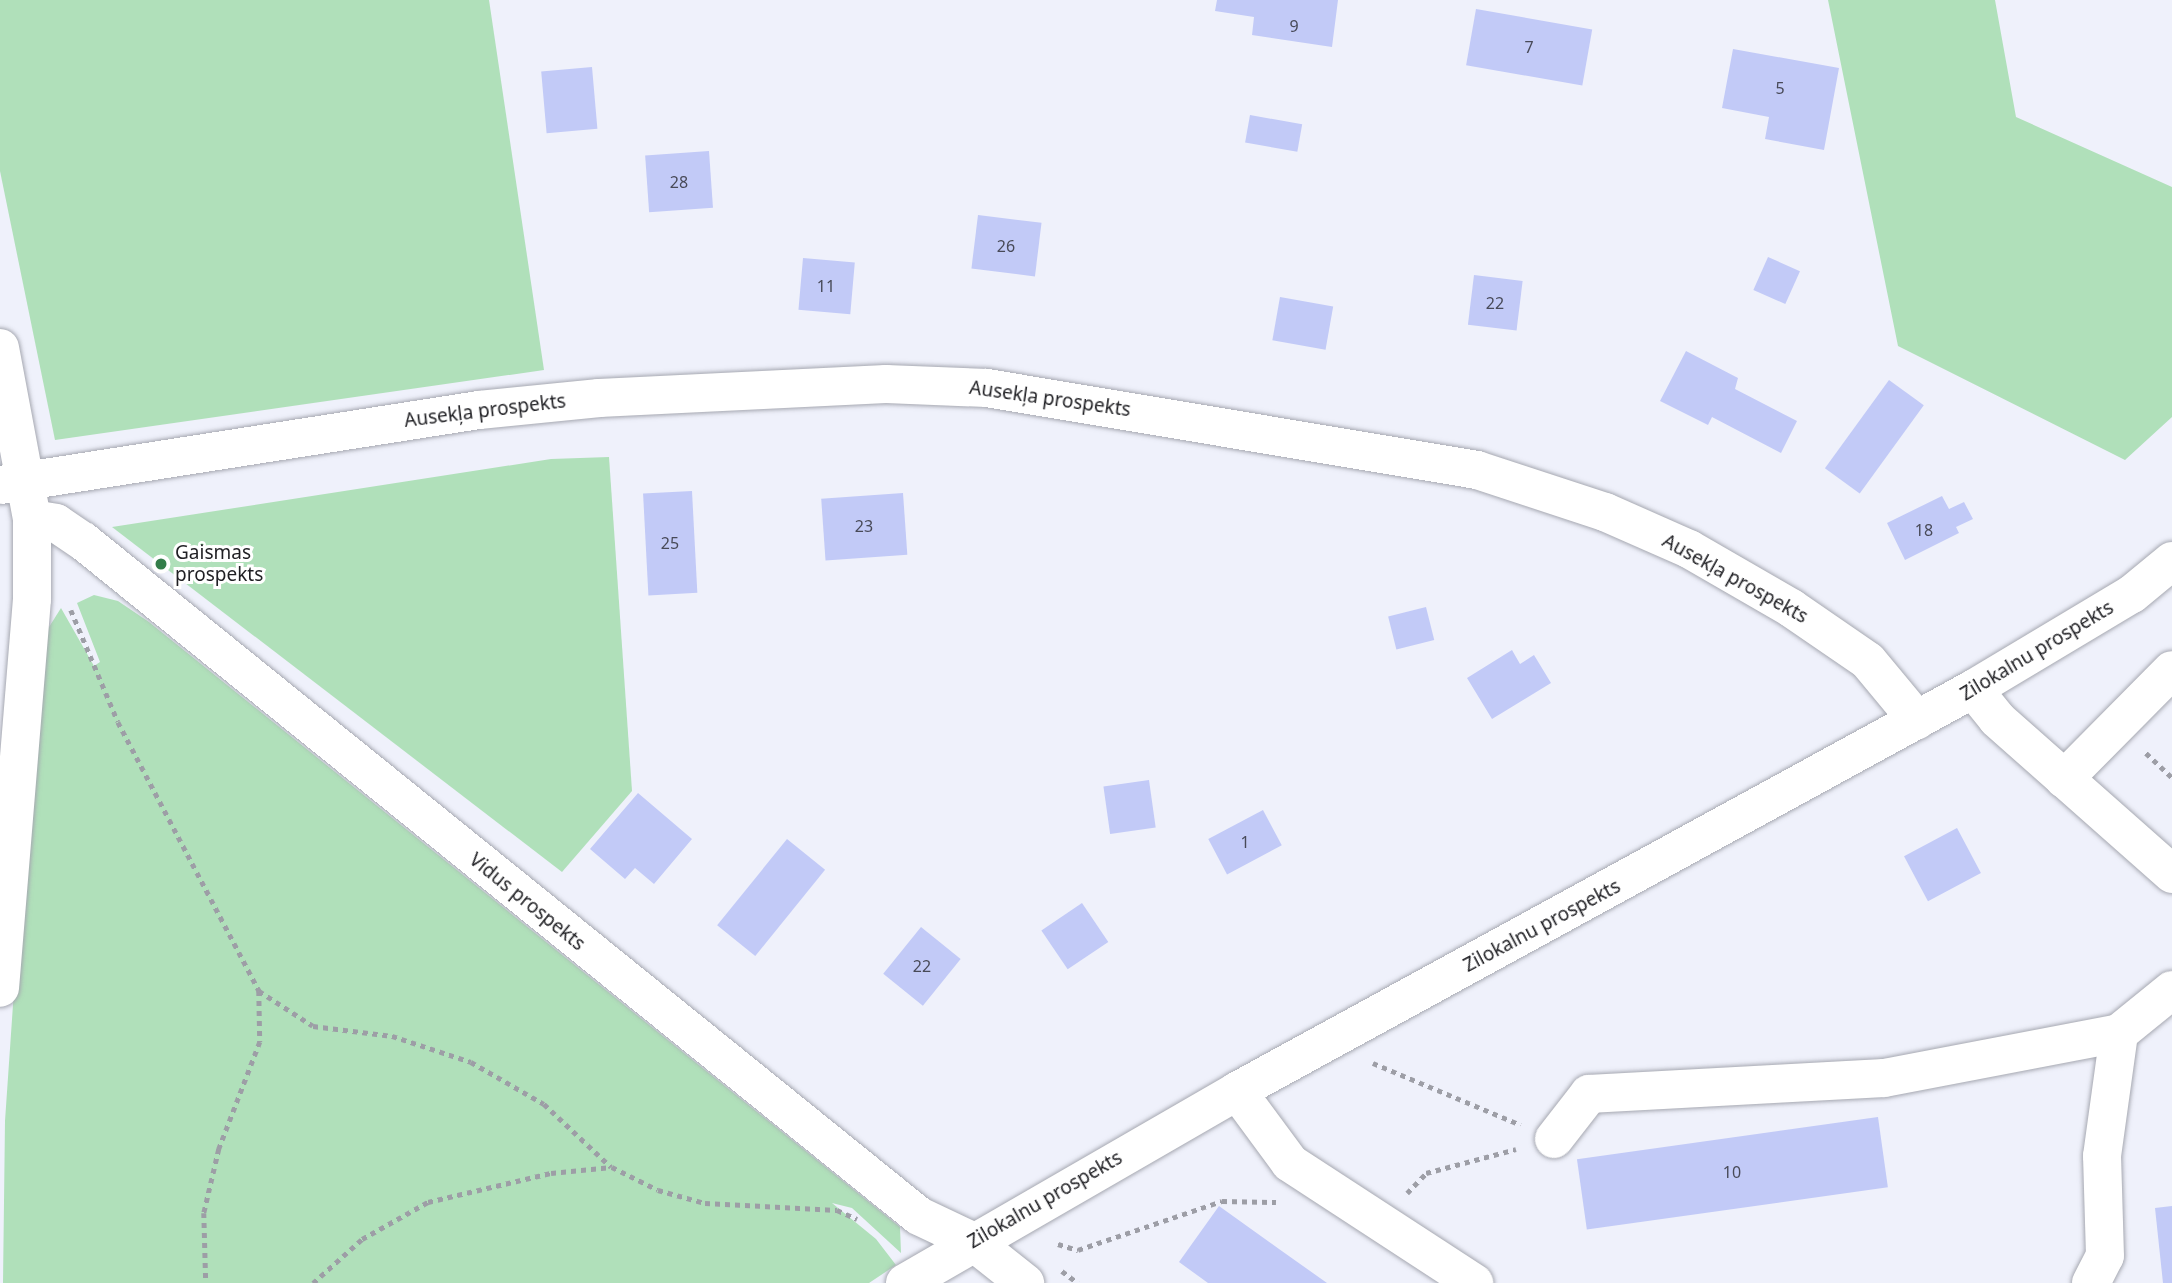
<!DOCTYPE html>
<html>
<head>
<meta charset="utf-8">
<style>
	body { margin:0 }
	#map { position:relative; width:2172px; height:1283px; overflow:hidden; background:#eff1fb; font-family:"Noto Sans",sans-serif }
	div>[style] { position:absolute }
	.green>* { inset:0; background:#b0e0ba }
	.building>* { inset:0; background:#c2caf7; transform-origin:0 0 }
	.path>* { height:4.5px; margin-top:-2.25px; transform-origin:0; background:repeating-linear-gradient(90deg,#9d9ea6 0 5px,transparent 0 10px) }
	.roads { filter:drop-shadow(0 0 2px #a6a8b1) drop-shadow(0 0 2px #a6a8b1) }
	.minor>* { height:38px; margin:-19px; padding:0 19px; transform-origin:19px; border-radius:19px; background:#fff }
	.major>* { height:38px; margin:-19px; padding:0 19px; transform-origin:19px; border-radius:19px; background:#fff }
	.dots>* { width:19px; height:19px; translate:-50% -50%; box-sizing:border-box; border:4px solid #fff; border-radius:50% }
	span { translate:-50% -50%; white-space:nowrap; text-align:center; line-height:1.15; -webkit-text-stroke:6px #fff; paint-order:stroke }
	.number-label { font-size:16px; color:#484a58 }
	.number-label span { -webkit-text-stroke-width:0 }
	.street-label { font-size:19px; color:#1f1f23 }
	.poi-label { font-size:19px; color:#1f1f23 }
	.left { translate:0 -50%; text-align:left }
</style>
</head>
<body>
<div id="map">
	<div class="green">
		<i style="clip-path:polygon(0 0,489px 0,544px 370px,55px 440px,0 171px)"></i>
		<i style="clip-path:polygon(1828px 0,1995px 0,2016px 117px,2172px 187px,2172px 417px,2125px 460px,1898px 346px)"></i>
		<i style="clip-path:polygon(609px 457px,632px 791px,562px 872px,112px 527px,551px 459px)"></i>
		<i style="clip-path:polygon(94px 595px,118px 601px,149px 622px,900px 1227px,901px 1253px,852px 1208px,832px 1203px,876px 1239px,896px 1265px,869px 1283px,3px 1283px,5px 1121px,35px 685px,44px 635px,61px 608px,94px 666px,100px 662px,77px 603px)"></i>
	</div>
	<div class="building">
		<i style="clip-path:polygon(1217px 0,1338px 0,1332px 47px,1252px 35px,1254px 17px,1215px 11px)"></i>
		<i style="left:1476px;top:9px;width:118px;height:57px;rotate:10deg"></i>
		<i style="clip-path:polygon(1733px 49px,1839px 68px,1824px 150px,1765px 139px,1769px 117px,1722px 108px)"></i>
		<i style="left:592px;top:67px;width:62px;height:51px;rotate:85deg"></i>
		<i style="left:1250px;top:115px;width:53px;height:28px;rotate:10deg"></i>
		<i style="left:709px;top:151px;width:57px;height:64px;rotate:86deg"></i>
		<i style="left:978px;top:215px;width:64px;height:54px;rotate:7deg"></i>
		<i style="left:1768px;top:257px;width:35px;height:36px;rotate:24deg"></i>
		<i style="left:803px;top:258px;width:52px;height:52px;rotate:5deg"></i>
		<i style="left:1474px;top:275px;width:49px;height:50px;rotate:7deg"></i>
		<i style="left:1280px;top:297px;width:54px;height:44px;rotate:10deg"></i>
		<i style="clip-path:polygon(1686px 351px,1738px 378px,1735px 389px,1797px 421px,1781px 453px,1712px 417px,1708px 425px,1660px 401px)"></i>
		<i style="left:1889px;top:380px;width:43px;height:109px;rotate:36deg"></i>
		<i style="left:692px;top:491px;width:102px;height:49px;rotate:87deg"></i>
		<i style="left:903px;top:493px;width:62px;height:82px;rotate:86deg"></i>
		<i style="clip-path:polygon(1942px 496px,1949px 509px,1964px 502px,1973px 519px,1956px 527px,1959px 533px,1905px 560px,1887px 523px)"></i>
		<i style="left:1426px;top:607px;width:34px;height:39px;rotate:76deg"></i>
		<i style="clip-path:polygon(1512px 650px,1520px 664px,1534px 655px,1551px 683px,1492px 719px,1467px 678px)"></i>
		<i style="left:1149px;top:780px;width:48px;height:46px;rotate:82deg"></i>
		<i style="clip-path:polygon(638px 793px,692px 839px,654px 884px,635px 868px,625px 879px,590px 849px)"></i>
		<i style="left:1263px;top:810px;width:40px;height:62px;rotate:62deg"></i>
		<i style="left:1957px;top:828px;width:51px;height:60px;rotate:62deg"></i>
		<i style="left:787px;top:839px;width:49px;height:111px;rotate:39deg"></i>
		<i style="left:1082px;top:903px;width:47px;height:49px;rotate:56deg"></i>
		<i style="left:921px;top:927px;width:51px;height:60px;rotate:39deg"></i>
		<i style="left:1878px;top:1117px;width:71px;height:304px;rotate:82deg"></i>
		<i style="clip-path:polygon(1219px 1206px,1279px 1249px,1327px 1283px,1208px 1283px,1179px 1262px)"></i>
		<i style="clip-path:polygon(2172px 1206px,2172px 1283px,2163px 1283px,2155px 1208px)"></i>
	</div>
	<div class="path">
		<i style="left:71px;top:610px;width:121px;rotate:67.2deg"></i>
		<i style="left:118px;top:722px;width:304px;rotate:62.3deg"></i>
		<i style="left:259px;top:991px;width:51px;rotate:88.9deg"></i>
		<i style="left:260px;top:1042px;width:115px;rotate:111deg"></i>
		<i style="left:219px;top:1149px;width:66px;rotate:103.2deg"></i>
		<i style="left:204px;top:1213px;width:70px;rotate:88.4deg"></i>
		<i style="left:2146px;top:753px;width:35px;rotate:43deg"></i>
		<i style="left:259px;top:991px;width:64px;rotate:32.9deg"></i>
		<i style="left:313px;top:1026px;width:80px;rotate:7.2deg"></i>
		<i style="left:392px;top:1036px;width:83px;rotate:18.2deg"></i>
		<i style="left:471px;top:1062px;width:84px;rotate:29.9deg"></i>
		<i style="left:544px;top:1104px;width:92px;rotate:43.2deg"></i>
		<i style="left:1373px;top:1063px;width:160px;rotate:22.7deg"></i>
		<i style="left:1407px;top:1193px;width:28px;rotate:-46deg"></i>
		<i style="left:1426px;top:1173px;width:93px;rotate:-14.9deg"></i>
		<i style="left:1058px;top:1244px;width:21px;rotate:17deg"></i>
		<i style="left:1078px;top:1250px;width:152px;rotate:-18.8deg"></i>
		<i style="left:1222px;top:1201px;width:54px;rotate:1.1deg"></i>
		<i style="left:1062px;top:1271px;width:20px;rotate:37deg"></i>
		<i style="left:313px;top:1283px;width:66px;rotate:-41.9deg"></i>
		<i style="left:362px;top:1239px;width:76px;rotate:-29.3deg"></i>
		<i style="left:428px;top:1202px;width:126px;rotate:-13.3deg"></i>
		<i style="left:551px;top:1173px;width:61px;rotate:-5.6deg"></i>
		<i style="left:612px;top:1167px;width:51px;rotate:26.6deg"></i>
		<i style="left:658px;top:1190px;width:49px;rotate:15.5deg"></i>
		<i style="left:705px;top:1203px;width:132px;rotate:3deg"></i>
		<i style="left:837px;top:1210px;width:22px;rotate:24deg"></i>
	</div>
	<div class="roads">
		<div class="minor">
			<i style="left:0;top:348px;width:174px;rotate:79.4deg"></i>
			<i style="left:32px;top:519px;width:80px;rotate:90deg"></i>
			<i style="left:32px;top:599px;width:390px;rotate:94.7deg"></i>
			<i style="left:0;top:485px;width:485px;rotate:-8.9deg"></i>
			<i style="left:479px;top:410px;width:121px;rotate:-5.7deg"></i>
			<i style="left:599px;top:398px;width:287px;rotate:-2.8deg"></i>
			<i style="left:886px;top:384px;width:101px;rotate:2.3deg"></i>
			<i style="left:987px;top:388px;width:497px;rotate:9.5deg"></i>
			<i style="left:1477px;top:470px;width:135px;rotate:18.2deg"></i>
			<i style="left:1605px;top:512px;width:92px;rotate:23.8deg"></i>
			<i style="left:1689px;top:549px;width:118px;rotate:30deg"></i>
			<i style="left:1791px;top:608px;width:93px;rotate:34.5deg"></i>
			<i style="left:1868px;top:661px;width:77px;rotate:50.3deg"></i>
			<i style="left:32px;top:519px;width:24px;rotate:9deg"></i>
			<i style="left:56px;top:523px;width:32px;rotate:34deg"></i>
			<i style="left:83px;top:541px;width:1074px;rotate:38.92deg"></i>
			<i style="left:919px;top:1216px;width:59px;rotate:25.3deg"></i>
			<i style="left:1973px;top:689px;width:38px;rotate:51deg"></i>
			<i style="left:1997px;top:719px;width:234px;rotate:41.5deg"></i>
			<i style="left:2064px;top:779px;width:153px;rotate:-45.3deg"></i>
			<i style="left:1237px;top:1091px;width:89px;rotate:53.6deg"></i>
			<i style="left:1290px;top:1163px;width:220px;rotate:33.1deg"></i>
			<i style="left:1554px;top:1139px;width:57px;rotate:-52.1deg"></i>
			<i style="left:1589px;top:1094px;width:295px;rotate:-3.1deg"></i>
			<i style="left:1884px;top:1078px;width:239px;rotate:-10.8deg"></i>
			<i style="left:2119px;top:1033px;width:68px;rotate:-39.1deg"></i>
			<i style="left:2091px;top:1283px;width:30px;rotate:-63deg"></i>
			<i style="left:2105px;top:1256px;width:100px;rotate:-91.7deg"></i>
			<i style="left:2102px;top:1156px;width:124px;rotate:-82.1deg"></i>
		</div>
		<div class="major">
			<i style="left:972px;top:1241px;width:68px;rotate:38.4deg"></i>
			<i style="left:905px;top:1283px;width:384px;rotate:-30deg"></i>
			<i style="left:1237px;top:1091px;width:839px;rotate:-28.64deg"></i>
			<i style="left:1973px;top:689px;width:185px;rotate:-30.9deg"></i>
			<i style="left:2132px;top:594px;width:52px;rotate:-39.5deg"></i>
		</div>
	</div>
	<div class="dots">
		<i style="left:161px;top:564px;background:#337d4a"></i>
	</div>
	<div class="number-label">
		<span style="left:1294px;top:26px">9</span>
		<span style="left:1529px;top:47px">7</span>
		<span style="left:1780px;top:88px">5</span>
		<span style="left:679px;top:182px">28</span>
		<span style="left:1006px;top:246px">26</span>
		<span style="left:826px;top:286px">11</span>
		<span style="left:1495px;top:303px">22</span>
		<span style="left:864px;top:526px">23</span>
		<span style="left:1924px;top:530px">18</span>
		<span style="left:670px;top:543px">25</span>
		<span style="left:1245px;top:842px">1</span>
		<span style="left:922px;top:966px">22</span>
		<span style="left:1732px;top:1172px">10</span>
	</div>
	<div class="street-label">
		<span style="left:1050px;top:399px;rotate:8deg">Ausekļa prospekts</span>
		<span style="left:485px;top:411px;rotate:-7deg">Ausekļa prospekts</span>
		<span style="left:1735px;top:579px;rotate:29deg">Ausekļa prospekts</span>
		<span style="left:2037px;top:651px;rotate:-31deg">Zilokalnu prospekts</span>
		<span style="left:527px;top:902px;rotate:39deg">Vidus prospekts</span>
		<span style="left:1542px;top:926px;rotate:-28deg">Zilokalnu prospekts</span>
		<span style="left:1045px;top:1200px;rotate:-30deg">Zilokalnu prospekts</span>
	</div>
	<div class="poi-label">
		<span class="left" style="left:175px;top:564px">Gaismas<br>prospekts</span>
	</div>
</div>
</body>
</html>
